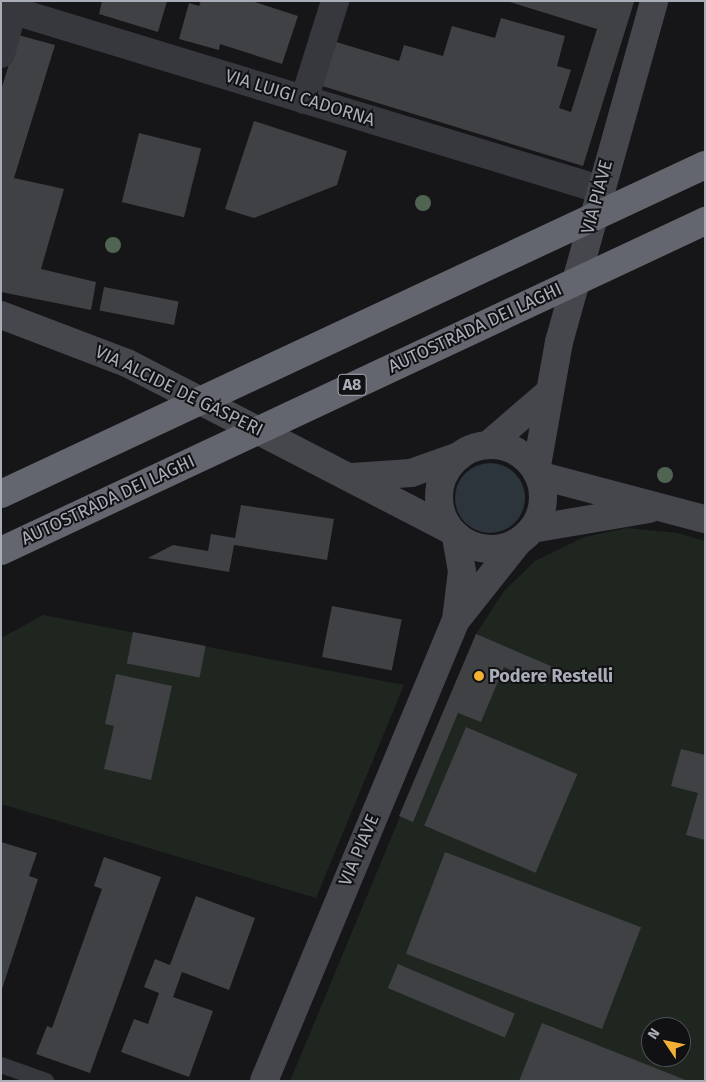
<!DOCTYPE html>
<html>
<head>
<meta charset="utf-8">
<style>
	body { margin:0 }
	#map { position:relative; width:706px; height:1082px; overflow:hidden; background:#161618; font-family:"Fira Sans",sans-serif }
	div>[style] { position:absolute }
	.green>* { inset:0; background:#1e261f }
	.water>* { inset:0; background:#2c353c }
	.round { border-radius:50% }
	.building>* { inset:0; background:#404145; transform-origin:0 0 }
	.lane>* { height:16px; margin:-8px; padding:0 8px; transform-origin:8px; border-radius:8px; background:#37383d }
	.street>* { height:28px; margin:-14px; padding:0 14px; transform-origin:14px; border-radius:14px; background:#37383d }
	.secondary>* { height:28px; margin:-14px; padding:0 14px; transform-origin:14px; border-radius:14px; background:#45474d }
	.secondary>.ring { margin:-14px; padding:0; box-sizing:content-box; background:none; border:28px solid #45474d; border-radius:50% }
	.highway>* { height:28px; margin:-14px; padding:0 14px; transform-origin:14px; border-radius:14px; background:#63666e }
	.trees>* { width:16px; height:16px; margin:-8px; border-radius:50%; background:#506452 }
	.dots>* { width:14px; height:14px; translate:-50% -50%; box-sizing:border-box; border:2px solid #111113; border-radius:50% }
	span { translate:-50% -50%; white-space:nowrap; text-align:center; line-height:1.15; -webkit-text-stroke:4px #111113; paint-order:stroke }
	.shield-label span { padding:1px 4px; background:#111113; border:1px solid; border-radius:4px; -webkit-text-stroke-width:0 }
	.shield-label { font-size:16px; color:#a8adb8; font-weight:700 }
	.street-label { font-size:18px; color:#a8adb8 }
	.poi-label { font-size:18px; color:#a8adb8; font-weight:700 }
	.left { translate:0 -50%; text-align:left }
	.frame { position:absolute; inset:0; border:2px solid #a8adb8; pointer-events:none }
	.north { position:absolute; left:641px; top:1017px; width:50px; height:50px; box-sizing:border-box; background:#111113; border:1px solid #4d4f55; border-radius:50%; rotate:304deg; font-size:14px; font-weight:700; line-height:20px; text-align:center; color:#a8adb8 }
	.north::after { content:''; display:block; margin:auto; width:18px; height:22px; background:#f2b134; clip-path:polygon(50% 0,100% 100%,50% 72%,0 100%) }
</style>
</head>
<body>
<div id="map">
	<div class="green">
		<i style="clip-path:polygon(evenodd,627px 528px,677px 533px,705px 541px,705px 1081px,290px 1081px,476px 634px,504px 591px,535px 561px,584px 537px,627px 528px,651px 1027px,681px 1027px,681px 1057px,651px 1057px,651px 1027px)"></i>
		<i style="clip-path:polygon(43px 615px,404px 685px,316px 898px,1px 804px,1px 638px)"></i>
	</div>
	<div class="water">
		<i class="round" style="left:455px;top:463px;width:70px;height:70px"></i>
	</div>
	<div class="building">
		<i style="clip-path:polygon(102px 1px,167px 1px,158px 32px,99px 14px)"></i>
		<i style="clip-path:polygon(201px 1px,252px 1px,298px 16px,282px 64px,220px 44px,219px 50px,179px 39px,189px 3px,199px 6px)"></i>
		<i style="clip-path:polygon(510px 2px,634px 2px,583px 166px,319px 85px,333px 41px,399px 61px,404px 45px,443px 56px,452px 26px,495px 38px,501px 18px,565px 36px,557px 66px,571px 70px,559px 108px,571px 112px,597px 29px)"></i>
		<i style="clip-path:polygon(18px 35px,55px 45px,14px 178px,64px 189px,41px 269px,96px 282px,91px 310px,1px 292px,1px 90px)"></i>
		<i style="clip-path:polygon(254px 121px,347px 151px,337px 185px,254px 218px,225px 209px)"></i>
		<i style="left:139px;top:133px;width:64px;height:71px;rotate:14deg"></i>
		<i style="left:104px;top:287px;width:76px;height:24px;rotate:11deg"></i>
		<i style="clip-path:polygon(241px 505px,334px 519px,327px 560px,234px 545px,229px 572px,148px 558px,173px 545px,208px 551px,211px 534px,235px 538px)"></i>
		<i style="left:332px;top:606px;width:71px;height:52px;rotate:11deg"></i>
		<i style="left:133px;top:632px;width:74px;height:32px;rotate:11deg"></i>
		<i style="clip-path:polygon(476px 634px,553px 667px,545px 685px,504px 667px,481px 722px,458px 713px,413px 822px,399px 816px)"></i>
		<i style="clip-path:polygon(116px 674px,172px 686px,151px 780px,104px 769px,114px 726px,105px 724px)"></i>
		<i style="left:466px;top:727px;width:121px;height:107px;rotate:23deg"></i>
		<i style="clip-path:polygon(681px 749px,705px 755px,705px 840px,686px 835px,698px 793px,671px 786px)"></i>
		<i style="clip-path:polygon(1px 842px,37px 853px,29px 876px,38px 879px,2px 989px)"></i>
		<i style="left:445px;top:852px;width:210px;height:109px;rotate:21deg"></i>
		<i style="clip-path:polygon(104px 857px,161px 877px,90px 1073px,36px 1054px,47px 1026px,52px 1028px,102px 889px,94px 886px)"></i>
		<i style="clip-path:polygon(196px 896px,255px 918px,229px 990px,182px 972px,173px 997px,213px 1011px,189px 1077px,121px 1052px,134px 1019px,148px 1024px,159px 993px,144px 987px,155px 959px,170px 965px)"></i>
		<i style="left:398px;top:964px;width:127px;height:26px;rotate:23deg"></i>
		<i style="clip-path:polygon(542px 1023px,688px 1081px,519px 1081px)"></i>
	</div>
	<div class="lane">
		<i style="left:1px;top:1065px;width:48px;rotate:19.6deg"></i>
	</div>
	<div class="street">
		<i style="left:1px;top:7px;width:625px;rotate:16.93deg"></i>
		<i style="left:1px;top:54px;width:55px;rotate:-75.2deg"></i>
		<i style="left:304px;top:100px;width:104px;rotate:-72.6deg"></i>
	</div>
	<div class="secondary">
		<i style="left:1px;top:315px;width:135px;rotate:20.9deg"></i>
		<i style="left:127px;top:363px;width:364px;rotate:27.3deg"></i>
		<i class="ring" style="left:439px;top:445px;width:76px;height:76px"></i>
		<i style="left:488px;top:445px;width:78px;rotate:-40.8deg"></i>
		<i style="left:536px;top:471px;width:131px;rotate:-79.9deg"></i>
		<i style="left:559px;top:342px;width:354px;rotate:-74.4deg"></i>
		<i style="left:538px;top:475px;width:173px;rotate:14.8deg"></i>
		<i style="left:352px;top:477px;width:59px;rotate:-3.9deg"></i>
		<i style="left:411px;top:473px;width:51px;rotate:-19.5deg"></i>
		<i style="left:532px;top:529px;width:119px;rotate:-9.7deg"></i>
		<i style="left:457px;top:619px;width:98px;rotate:-51.6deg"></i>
		<i style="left:264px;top:1081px;width:499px;rotate:-67.4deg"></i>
		<i style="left:456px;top:620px;width:49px;rotate:-83deg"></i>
		<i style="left:462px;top:571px;width:36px;rotate:-100deg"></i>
	</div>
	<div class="highway">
		<i style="left:1px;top:494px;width:777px;rotate:-25.05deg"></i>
		<i style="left:1px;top:551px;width:778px;rotate:-25.11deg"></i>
	</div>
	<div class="trees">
		<i style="left:423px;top:203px"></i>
		<i style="left:113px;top:245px"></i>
		<i style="left:665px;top:475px"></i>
	</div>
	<div class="dots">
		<i style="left:479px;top:676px;background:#f2b134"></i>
	</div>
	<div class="shield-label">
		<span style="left:352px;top:385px">A8</span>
	</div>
	<div class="street-label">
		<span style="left:300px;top:98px;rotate:17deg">VIA LUIGI CADORNA</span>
		<span style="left:597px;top:197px;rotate:-75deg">VIA PIAVE</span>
		<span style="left:475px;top:328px;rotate:-25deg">AUTOSTRADA DEI LAGHI</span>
		<span style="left:179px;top:391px;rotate:26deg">VIA ALCIDE DE GASPERI</span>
		<span style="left:108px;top:500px;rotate:-25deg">AUTOSTRADA DEI LAGHI</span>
		<span style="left:359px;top:850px;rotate:-67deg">VIA PIAVE</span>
	</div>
	<div class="poi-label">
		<span class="left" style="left:489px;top:676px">Podere Restelli</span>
	</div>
	<div class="frame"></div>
	<div class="north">N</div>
</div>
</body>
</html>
